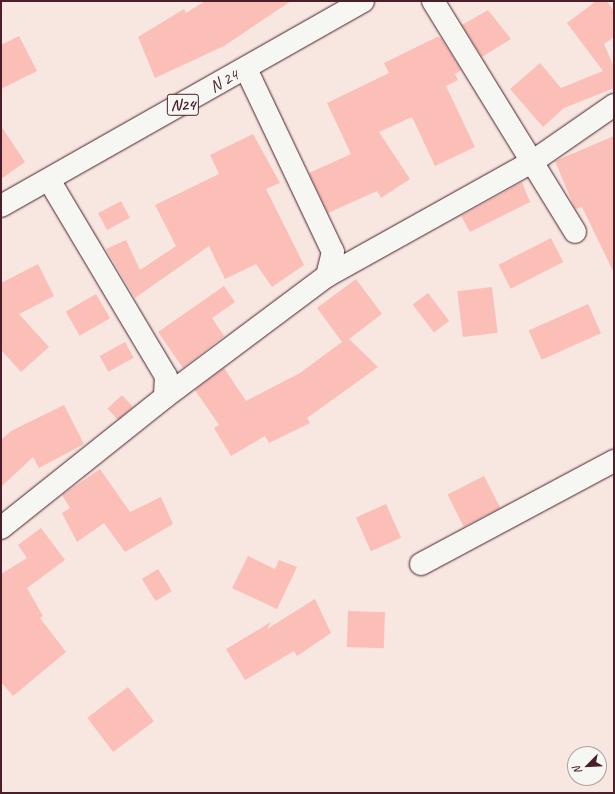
<!DOCTYPE html>
<html>
<head>
<meta charset="utf-8">
<style>
	body { margin:0 }
	#map { position:relative; width:615px; height:794px; overflow:hidden; background:#f8e6e0; font-family:Caveat,sans-serif }
	div>[style] { position:absolute }
	.building>* { inset:0; background:#fbbfb7; transform-origin:0 0 }
	.roads { filter:drop-shadow(0 0 1px #4a1f2b) drop-shadow(0 0 1px #4a1f2b) }
	.minor>* { height:22px; margin:-11px; padding:0 11px; transform-origin:11px; border-radius:11px; background:#f6f6f2 }
	.major>* { height:22px; margin:-11px; padding:0 11px; transform-origin:11px; border-radius:11px; background:#f6f6f2 }
	span { translate:-50% -50%; white-space:nowrap; text-align:center; line-height:1.15; -webkit-text-stroke:3.5px #f6f6f2; paint-order:stroke }
	.shield-label span { padding:1px 3px; background:#f6f6f2; border:1px solid; border-radius:3px; -webkit-text-stroke-width:0 }
	.shield-label { font-size:16px; color:#4a1f2b; font-weight:700 }
	.street-label { font-size:17px; color:#4a1f2b }
	.frame { position:absolute; inset:0; border:2px solid #4a1f2b; pointer-events:none }
	.north { position:absolute; left:567px; top:746px; width:40px; height:40px; box-sizing:border-box; background:#f6f6f2; border:1px solid #b1a0a2; border-radius:50%; rotate:246deg; font-size:11px; font-weight:700; line-height:16px; text-align:center; color:#4a1f2b }
	.north::after { content:''; display:block; margin:auto; width:14px; height:18px; background:#4a1f2b; clip-path:polygon(50% 0,100% 100%,50% 72%,0 100%) }
</style>
</head>
<body>
<div id="map">
	<div class="building">
		<i style="clip-path:polygon(205px 1px,291px 1px,224px 46px,155px 78px,138px 37px,184px 9px,186px 13px)"></i>
		<i style="clip-path:polygon(596px 1px,607px 1px,614px 11px,614px 37px,604px 44px,614px 67px,614px 88px,564px 108px,543px 127px,510px 89px,540px 63px,561px 88px,603px 71px,567px 23px)"></i>
		<i style="clip-path:polygon(488px 10px,511px 39px,482px 57px,462px 25px)"></i>
		<i style="clip-path:polygon(19px 36px,37px 71px,1px 89px,1px 45px)"></i>
		<i style="clip-path:polygon(437px 37px,441px 38px,461px 70px,455px 74px,458px 80px,446px 86px,475px 147px,435px 166px,412px 117px,379px 132px,410px 179px,381px 198px,377px 191px,328px 213px,309px 173px,351px 154px,327px 103px,389px 73px,384px 63px)"></i>
		<i style="clip-path:polygon(1px 126px,25px 162px,1px 179px)"></i>
		<i style="clip-path:polygon(253px 134px,280px 183px,266px 189px,304px 265px,272px 287px,256px 264px,225px 279px,209px 246px,135px 298px,106px 249px,126px 240px,140px 270px,176px 246px,155px 205px,219px 174px,210px 155px)"></i>
		<i style="clip-path:polygon(614px 136px,614px 273px,582px 207px,575px 209px,555px 161px)"></i>
		<i style="clip-path:polygon(522px 182px,530px 202px,470px 232px,461px 216px)"></i>
		<i style="left:121px;top:201px;width:19px;height:26px;rotate:62deg"></i>
		<i style="left:551px;top:238px;width:27px;height:59px;rotate:63deg"></i>
		<i style="clip-path:polygon(38px 264px,54px 296px,19px 314px,49px 347px,21px 372px,1px 350px,1px 283px)"></i>
		<i style="clip-path:polygon(356px 279px,382px 314px,349px 339px,378px 367px,307px 418px,310px 423px,269px 443px,265px 436px,231px 456px,214px 428px,219px 425px,195px 390px,224px 368px,246px 401px,300px 373px,342px 342px,317px 308px)"></i>
		<i style="clip-path:polygon(224px 286px,235px 302px,212px 318px,224px 336px,183px 368px,158px 332px)"></i>
		<i style="left:492px;top:287px;width:46px;height:35px;rotate:83deg"></i>
		<i style="left:428px;top:293px;width:35px;height:19px;rotate:53deg"></i>
		<i style="left:96px;top:294px;width:28px;height:35px;rotate:60deg"></i>
		<i style="left:588px;top:304px;width:32px;height:65px;rotate:66deg"></i>
		<i style="left:125px;top:342px;width:18px;height:29px;rotate:61deg"></i>
		<i style="left:122px;top:395px;width:16px;height:20px;rotate:47deg"></i>
		<i style="clip-path:polygon(64px 405px,84px 444px,39px 468px,33px 457px,1px 487px,1px 440px,11px 431px)"></i>
		<i style="clip-path:polygon(100px 469px,130px 512px,161px 497px,173px 524px,125px 552px,104px 523px,77px 542px,62px 513px,70px 508px,62px 495px)"></i>
		<i style="left:484px;top:476px;width:36px;height:41px;rotate:63deg"></i>
		<i style="left:386px;top:504px;width:37px;height:33px;rotate:66deg"></i>
		<i style="clip-path:polygon(41px 528px,65px 560px,27px 588px,43px 616px,40px 618px,66px 652px,13px 696px,1px 682px,1px 574px,27px 558px,18px 545px)"></i>
		<i style="clip-path:polygon(248px 556px,275px 569px,279px 560px,297px 567px,277px 609px,232px 588px)"></i>
		<i style="left:158px;top:569px;width:26px;height:19px;rotate:58deg"></i>
		<i style="clip-path:polygon(315px 599px,331px 633px,297px 656px,294px 651px,245px 680px,226px 649px,271px 622px,267px 629px)"></i>
		<i style="left:348px;top:611px;width:37px;height:36px;rotate:2deg"></i>
		<i style="left:128px;top:687px;width:43px;height:51px;rotate:53deg"></i>
	</div>
	<div class="roads">
		<div class="minor">
			<i style="left:433px;top:1px;width:271px;rotate:58.4deg"></i>
			<i style="left:49px;top:180px;width:228px;rotate:59.2deg"></i>
			<i style="left:166px;top:376px;width:21px;rotate:93deg"></i>
			<i style="left:327px;top:276px;width:235px;rotate:-29.1deg"></i>
			<i style="left:532px;top:162px;width:100px;rotate:-34.8deg"></i>
			<i style="left:1px;top:528px;width:210px;rotate:-38.6deg"></i>
			<i style="left:165px;top:397px;width:202px;rotate:-36.8deg"></i>
			<i style="left:327px;top:276px;width:25px;rotate:-76deg"></i>
			<i style="left:333px;top:252px;width:203px;rotate:-115.4deg"></i>
			<i style="left:421px;top:564px;width:219px;rotate:-28.1deg"></i>
		</div>
		<div class="major">
			<i style="left:1px;top:206px;width:416px;rotate:-29.5deg"></i>
		</div>
	</div>
	<div class="shield-label">
		<span style="left:183px;top:105px">N24</span>
	</div>
	<div class="street-label">
		<span style="left:224px;top:81px;rotate:-29deg">N 24</span>
	</div>
	<div class="frame"></div>
	<div class="north">N</div>
</div>
</body>
</html>
